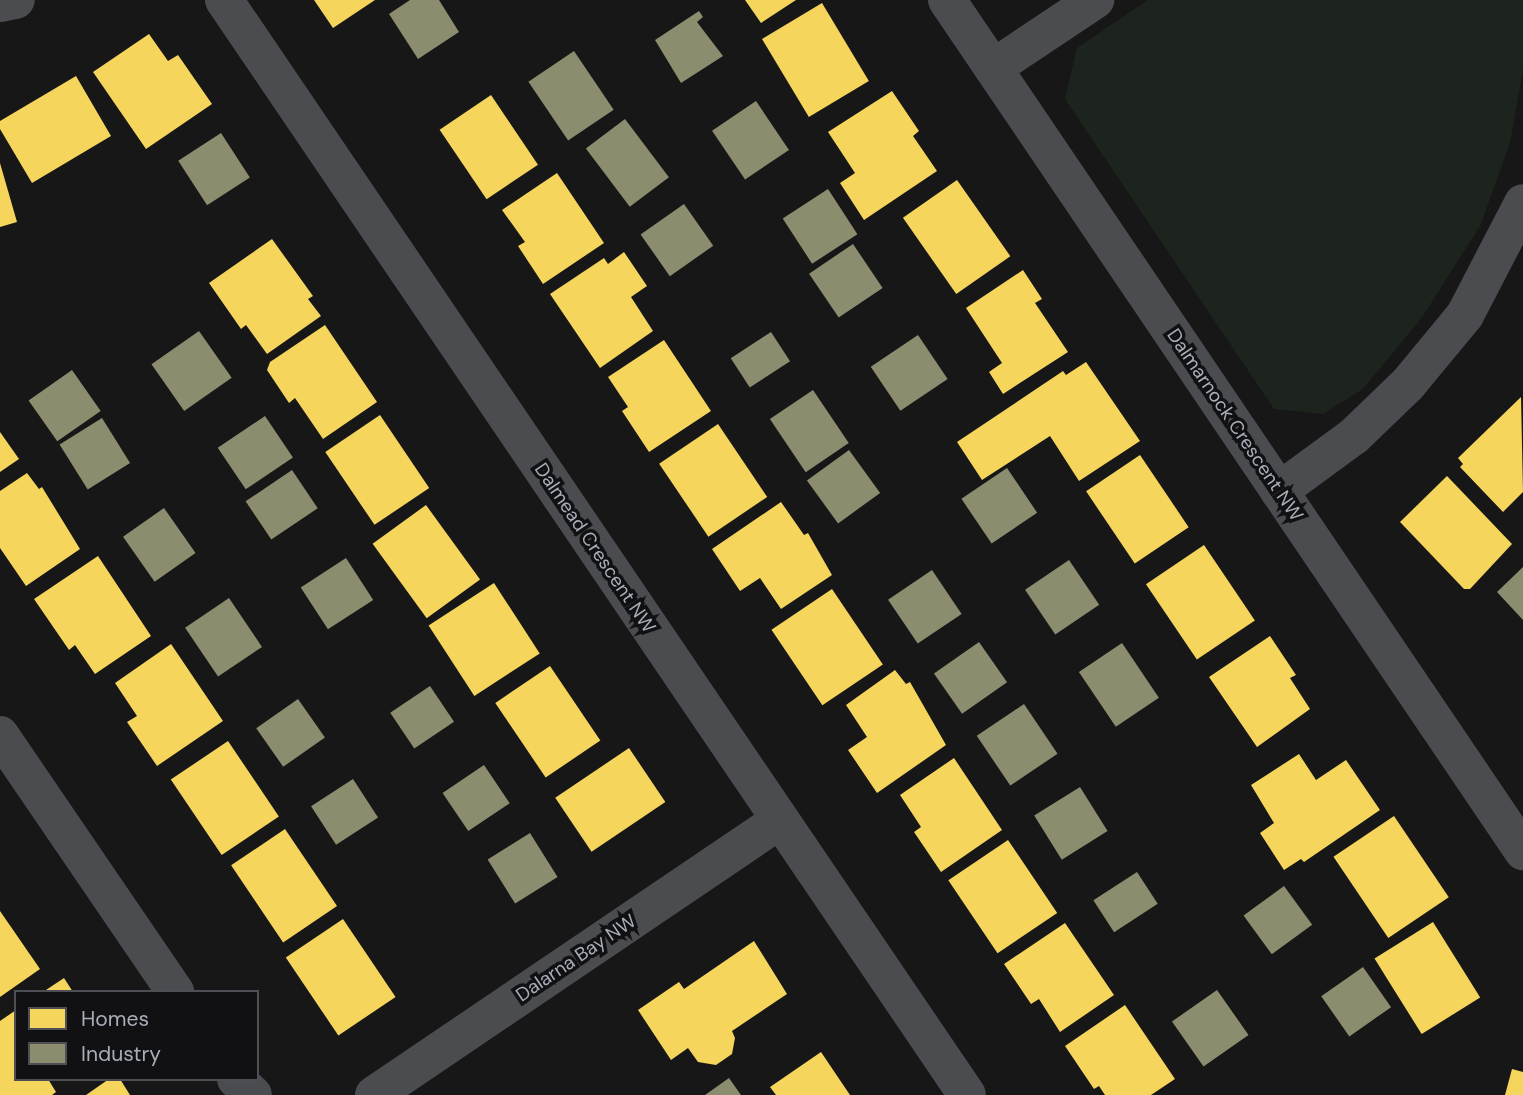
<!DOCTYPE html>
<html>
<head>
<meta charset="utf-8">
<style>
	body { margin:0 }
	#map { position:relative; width:1523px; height:1095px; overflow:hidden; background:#171717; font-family:"DM Sans",sans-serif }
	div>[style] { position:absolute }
	.green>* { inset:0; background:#1d241e }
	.homes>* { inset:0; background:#f6d55c; transform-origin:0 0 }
	.industry>* { inset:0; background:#8c8c6e; transform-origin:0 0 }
	.street>* { height:38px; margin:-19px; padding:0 19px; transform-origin:19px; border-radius:19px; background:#4b4c50 }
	span { translate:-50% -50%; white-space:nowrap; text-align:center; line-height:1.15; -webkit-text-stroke:7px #111113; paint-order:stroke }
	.street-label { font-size:19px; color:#a8adb8 }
	.legend { position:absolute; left:14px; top:990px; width:245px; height:91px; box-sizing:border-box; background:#111113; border:2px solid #4d4f55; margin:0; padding:9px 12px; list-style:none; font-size:21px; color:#a8adb8 }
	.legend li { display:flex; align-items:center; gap:14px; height:35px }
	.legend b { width:35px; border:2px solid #4d4f55 }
</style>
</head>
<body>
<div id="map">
	<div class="green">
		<i style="clip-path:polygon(1148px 0,1523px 0,1523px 70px,1510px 143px,1480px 226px,1423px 316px,1363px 389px,1323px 414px,1274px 409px,1065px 99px,1077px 48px)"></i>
	</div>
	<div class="homes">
		<i style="clip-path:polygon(314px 0,375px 0,333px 28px)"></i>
		<i style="clip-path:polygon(745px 0,796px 0,761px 23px)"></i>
		<i style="left:822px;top:3px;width:91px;height:70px;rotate:59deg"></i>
		<i style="clip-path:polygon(149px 34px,168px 61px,178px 55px,212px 104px,146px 149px,93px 72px)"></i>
		<i style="clip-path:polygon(76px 76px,111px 136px,32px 183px,0 129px,0 121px)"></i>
		<i style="clip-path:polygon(892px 91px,919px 131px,913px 136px,937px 171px,864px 220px,840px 183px,855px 173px,828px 132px)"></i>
		<i style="left:491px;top:95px;width:84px;height:62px;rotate:56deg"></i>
		<i style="clip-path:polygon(0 163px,17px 222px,0 227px)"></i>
		<i style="clip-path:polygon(557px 173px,604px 243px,543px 284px,518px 246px,525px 242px,502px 210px)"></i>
		<i style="left:957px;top:180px;width:93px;height:66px;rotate:55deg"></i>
		<i style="clip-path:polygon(272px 239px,313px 296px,308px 299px,321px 316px,267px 354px,246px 325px,241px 329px,209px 283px)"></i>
		<i style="clip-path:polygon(624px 252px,647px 286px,631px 297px,653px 331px,600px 368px,550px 294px,604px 258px,608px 264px)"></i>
		<i style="clip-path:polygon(1023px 270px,1042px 299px,1035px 303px,1068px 352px,1003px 394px,989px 372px,1002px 363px,966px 308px)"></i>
		<i style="clip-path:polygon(325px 325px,377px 402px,323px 439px,295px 398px,289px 403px,267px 370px,270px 362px)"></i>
		<i style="clip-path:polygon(664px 340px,711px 411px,649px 452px,622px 411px,628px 407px,608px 377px)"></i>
		<i style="clip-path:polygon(1086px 362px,1140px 441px,1079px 481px,1050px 436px,982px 480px,957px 442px,1063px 371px,1066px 375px)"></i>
		<i style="clip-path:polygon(1521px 397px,1523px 492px,1503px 512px,1460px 467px,1463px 464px,1458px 458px)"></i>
		<i style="left:380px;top:415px;width:88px;height:66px;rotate:56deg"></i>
		<i style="left:718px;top:424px;width:88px;height:71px;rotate:56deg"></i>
		<i style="clip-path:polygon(0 432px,19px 459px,0 472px)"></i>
		<i style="left:1140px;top:455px;width:87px;height:65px;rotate:56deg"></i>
		<i style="clip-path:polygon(27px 473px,39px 489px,42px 487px,80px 549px,26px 586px,0 548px,0 491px)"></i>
		<i style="clip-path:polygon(1447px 476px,1512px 544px,1470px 589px,1464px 589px,1400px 522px)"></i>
		<i style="clip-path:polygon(781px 502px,804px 535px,808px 533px,832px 575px,781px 609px,760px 578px,740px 591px,712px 549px)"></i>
		<i style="left:426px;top:505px;width:92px;height:66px;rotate:54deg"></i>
		<i style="left:1204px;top:545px;width:91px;height:70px;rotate:56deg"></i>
		<i style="clip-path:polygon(98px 556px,151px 636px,95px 674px,75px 645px,69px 650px,34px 599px)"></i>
		<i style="left:494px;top:583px;width:84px;height:78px;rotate:57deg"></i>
		<i style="left:832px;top:589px;width:91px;height:73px;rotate:56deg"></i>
		<i style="clip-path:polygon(1270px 636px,1296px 675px,1290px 678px,1310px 709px,1257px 747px,1209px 677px)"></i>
		<i style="clip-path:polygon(171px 644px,223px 721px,157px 766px,127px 722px,137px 716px,115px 683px)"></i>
		<i style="left:550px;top:666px;width:90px;height:66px;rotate:56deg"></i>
		<i style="clip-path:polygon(895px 670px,906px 684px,910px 682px,946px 745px,877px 793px,848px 750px,867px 737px,846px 705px)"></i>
		<i style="left:228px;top:741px;width:91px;height:69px;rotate:56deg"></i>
		<i style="left:629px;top:748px;width:65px;height:89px;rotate:56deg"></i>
		<i style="clip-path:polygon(1299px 754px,1316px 780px,1346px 760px,1380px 810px,1304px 862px,1301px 859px,1284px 870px,1260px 833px,1274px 823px,1251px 785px)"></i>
		<i style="clip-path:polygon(954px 758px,1002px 830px,941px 872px,914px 832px,921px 827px,900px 795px)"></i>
		<i style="left:1394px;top:816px;width:98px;height:73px;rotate:56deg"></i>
		<i style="left:285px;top:829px;width:93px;height:65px;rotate:56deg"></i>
		<i style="left:1008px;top:840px;width:88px;height:72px;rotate:56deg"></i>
		<i style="clip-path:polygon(0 911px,40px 969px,0 997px)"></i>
		<i style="left:343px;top:919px;width:94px;height:69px;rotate:56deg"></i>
		<i style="left:1433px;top:922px;width:89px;height:69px;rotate:58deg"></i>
		<i style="clip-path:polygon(1065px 923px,1114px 995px,1060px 1032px,1039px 999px,1031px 1004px,1004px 964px)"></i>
		<i style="clip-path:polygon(754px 941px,787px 994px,732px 1031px,735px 1038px,732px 1054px,716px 1065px,698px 1062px,688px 1048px,671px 1060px,638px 1010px,679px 982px,684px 989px)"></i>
		<i style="clip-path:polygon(64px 978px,73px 992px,43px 992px)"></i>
		<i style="clip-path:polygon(1125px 1005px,1175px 1079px,1151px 1095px,1105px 1095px,1099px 1086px,1094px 1089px,1065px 1046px)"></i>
		<i style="clip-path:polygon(16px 1010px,16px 1079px,48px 1079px,56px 1092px,52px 1095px,0 1095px,0 1021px)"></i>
		<i style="clip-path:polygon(821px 1052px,850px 1095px,776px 1095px,770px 1087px)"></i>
		<i style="clip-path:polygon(1512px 1069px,1523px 1072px,1523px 1095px,1505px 1095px)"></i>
		<i style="clip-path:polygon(109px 1079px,120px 1079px,130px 1095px,86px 1095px)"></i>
	</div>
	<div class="industry">
		<i style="clip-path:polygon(410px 0,439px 0,459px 32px,418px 59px,389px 14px)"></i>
		<i style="clip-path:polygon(699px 11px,703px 17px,697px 22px,723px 56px,681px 83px,655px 40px)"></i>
		<i style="left:574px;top:51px;width:71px;height:55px;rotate:56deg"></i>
		<i style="left:756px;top:101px;width:59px;height:53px;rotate:56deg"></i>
		<i style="left:625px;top:119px;width:73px;height:49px;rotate:53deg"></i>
		<i style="left:221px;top:133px;width:53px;height:51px;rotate:57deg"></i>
		<i style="left:828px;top:189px;width:54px;height:54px;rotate:57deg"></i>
		<i style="left:684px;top:204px;width:51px;height:53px;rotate:55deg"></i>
		<i style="left:853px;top:244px;width:53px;height:53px;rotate:56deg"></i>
		<i style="left:199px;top:331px;width:57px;height:58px;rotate:55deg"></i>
		<i style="left:771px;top:332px;width:35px;height:48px;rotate:57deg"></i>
		<i style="left:918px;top:335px;width:53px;height:57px;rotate:56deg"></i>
		<i style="left:72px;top:370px;width:50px;height:53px;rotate:55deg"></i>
		<i style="left:813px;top:390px;width:64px;height:52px;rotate:56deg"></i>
		<i style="left:265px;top:416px;width:50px;height:57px;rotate:56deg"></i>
		<i style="left:102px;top:418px;width:53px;height:50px;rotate:58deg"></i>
		<i style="left:849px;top:450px;width:53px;height:52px;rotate:54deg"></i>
		<i style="left:1007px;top:468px;width:54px;height:55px;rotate:56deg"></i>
		<i style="left:292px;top:470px;width:46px;height:56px;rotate:56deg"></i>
		<i style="left:164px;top:508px;width:55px;height:50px;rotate:55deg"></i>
		<i style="left:346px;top:558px;width:50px;height:54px;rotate:57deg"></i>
		<i style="left:1069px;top:560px;width:54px;height:53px;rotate:56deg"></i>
		<i style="clip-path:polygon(1523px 567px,1523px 620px,1497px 592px)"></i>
		<i style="left:932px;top:570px;width:53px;height:53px;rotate:56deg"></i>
		<i style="left:229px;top:598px;width:59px;height:53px;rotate:56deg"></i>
		<i style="left:979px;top:642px;width:49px;height:55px;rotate:55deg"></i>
		<i style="left:1122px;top:643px;width:66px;height:52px;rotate:56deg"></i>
		<i style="left:430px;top:686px;width:43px;height:48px;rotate:56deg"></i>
		<i style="left:298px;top:699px;width:47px;height:51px;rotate:55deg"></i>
		<i style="left:1024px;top:704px;width:60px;height:57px;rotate:56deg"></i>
		<i style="left:484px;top:765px;width:46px;height:50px;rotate:56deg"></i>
		<i style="left:353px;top:779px;width:46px;height:50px;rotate:57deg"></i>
		<i style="left:1080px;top:787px;width:52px;height:54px;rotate:58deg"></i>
		<i style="left:530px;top:833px;width:52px;height:50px;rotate:58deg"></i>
		<i style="left:1137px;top:872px;width:38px;height:52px;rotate:57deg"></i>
		<i style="left:1284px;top:886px;width:48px;height:50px;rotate:54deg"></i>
		<i style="left:1363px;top:967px;width:49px;height:51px;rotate:55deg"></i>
		<i style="left:1217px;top:990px;width:55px;height:55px;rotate:55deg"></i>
		<i style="clip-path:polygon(729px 1078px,741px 1095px,705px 1095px)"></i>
	</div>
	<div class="street">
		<i style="left:224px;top:0;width:1323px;rotate:55.84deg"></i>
		<i style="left:947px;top:0;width:1028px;rotate:55.91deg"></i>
		<i style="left:0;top:3px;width:16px;rotate:-11deg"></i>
		<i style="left:993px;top:68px;width:123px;rotate:-33.7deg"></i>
		<i style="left:1279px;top:491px;width:93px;rotate:-36.3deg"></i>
		<i style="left:1354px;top:436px;width:75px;rotate:-43.9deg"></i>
		<i style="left:1408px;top:384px;width:89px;rotate:-50.4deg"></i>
		<i style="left:1465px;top:315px;width:126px;rotate:-62.6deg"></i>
		<i style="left:0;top:735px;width:311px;rotate:55.7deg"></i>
		<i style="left:236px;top:1079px;width:23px;rotate:43deg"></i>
		<i style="left:374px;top:1095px;width:489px;rotate:-34.1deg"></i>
	</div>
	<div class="street-label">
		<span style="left:1235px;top:425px;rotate:56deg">Dalmarnock Crescent NW</span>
		<span style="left:595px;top:548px;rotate:56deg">Dalmead Crescent NW</span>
		<span style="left:576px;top:958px;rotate:-34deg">Dalarna Bay NW</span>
	</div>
	<ul class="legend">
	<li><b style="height:19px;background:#f6d55c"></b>Homes</li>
	<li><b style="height:19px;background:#8c8c6e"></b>Industry</li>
	</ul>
</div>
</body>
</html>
